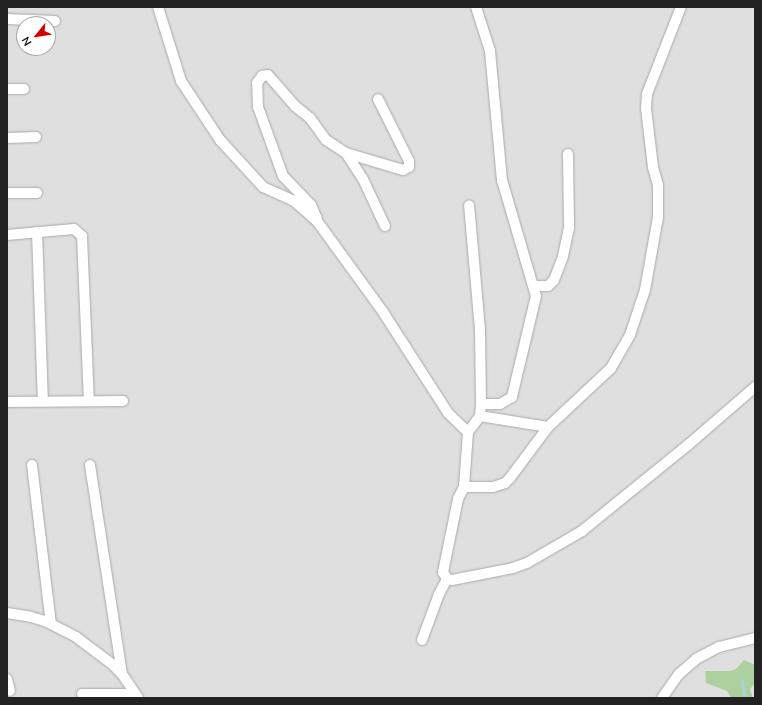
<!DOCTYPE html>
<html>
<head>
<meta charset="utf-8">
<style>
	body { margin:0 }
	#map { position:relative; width:762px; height:705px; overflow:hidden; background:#f2efe9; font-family:Mulish,sans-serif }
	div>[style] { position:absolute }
	.residential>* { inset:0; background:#e0dfdf }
	.forest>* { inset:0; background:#add19e }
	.stream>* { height:3px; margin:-1.5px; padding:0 1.5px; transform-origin:1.5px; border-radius:1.5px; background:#aad3df }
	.roads { filter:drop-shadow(0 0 1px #a9a9a9) drop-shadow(0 0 1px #a9a9a9) }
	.minor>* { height:10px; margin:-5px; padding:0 5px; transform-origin:5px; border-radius:5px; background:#fff }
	span { translate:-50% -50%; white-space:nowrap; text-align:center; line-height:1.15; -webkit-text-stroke:3px #fff; paint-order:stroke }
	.frame { position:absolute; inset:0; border:8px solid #222; pointer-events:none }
	.north { position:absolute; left:16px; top:16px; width:40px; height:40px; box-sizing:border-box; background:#fff; border:1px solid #a7a7a7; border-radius:50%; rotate:240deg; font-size:11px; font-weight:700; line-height:16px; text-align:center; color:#222 }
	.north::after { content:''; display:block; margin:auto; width:14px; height:18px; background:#d40000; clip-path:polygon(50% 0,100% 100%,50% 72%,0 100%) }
</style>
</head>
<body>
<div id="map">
	<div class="residential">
		<i style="clip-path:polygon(evenodd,7px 7px,755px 7px,755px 698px,7px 698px,7px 7px,24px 24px,48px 24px,48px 48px,24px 48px,24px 24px)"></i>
	</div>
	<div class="forest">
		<i style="clip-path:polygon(744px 660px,755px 665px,755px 683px,750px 689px,753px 698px,731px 698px,727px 691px,706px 683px,705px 671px,730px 671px,736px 669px)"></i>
	</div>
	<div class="stream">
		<i style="left:742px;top:681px;width:17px;rotate:83deg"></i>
	</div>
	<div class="roads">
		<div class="minor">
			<i style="left:158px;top:7px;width:77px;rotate:72.7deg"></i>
			<i style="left:181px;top:81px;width:71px;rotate:56.5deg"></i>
			<i style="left:220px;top:140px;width:64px;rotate:47.5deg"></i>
			<i style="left:263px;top:187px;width:34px;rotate:24deg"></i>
			<i style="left:294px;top:201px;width:30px;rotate:41deg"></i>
			<i style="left:317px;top:221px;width:112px;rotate:54deg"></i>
			<i style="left:383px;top:312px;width:120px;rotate:57.2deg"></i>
			<i style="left:448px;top:413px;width:28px;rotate:44deg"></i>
			<i style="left:468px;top:432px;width:55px;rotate:94.2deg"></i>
			<i style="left:464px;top:487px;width:13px;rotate:117deg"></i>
			<i style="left:458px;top:499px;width:75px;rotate:101.6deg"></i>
			<i style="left:443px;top:572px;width:8px;rotate:60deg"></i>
			<i style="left:447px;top:579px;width:5px;rotate:11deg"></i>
			<i style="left:452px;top:580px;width:62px;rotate:-11.1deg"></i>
			<i style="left:513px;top:568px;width:15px;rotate:-20deg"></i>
			<i style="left:527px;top:563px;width:64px;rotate:-30.2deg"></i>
			<i style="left:582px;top:531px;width:136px;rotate:-39.1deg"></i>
			<i style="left:688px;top:445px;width:89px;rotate:-40.9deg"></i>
			<i style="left:476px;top:7px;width:46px;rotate:72.3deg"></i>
			<i style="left:490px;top:51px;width:130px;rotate:84.7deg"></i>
			<i style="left:502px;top:180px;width:121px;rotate:73.7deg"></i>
			<i style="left:536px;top:296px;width:104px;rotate:103.4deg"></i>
			<i style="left:512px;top:397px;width:14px;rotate:150deg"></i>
			<i style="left:500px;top:404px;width:19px;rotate:180deg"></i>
			<i style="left:7px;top:19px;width:48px;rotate:2.4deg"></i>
			<i style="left:7px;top:89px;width:17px"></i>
			<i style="left:7px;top:138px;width:29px;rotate:-2deg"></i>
			<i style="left:346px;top:153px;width:31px;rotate:57deg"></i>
			<i style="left:363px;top:179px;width:52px;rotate:64.9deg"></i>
			<i style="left:7px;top:193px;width:30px"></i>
			<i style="left:317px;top:219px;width:15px;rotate:-113deg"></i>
			<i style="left:311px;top:205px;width:40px;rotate:-134deg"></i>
			<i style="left:283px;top:176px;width:73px;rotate:-109.9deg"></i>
			<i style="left:258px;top:107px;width:24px;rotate:-92deg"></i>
			<i style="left:257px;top:83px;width:9px;rotate:-54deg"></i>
			<i style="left:262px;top:76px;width:6px;rotate:-9deg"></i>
			<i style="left:268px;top:75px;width:41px;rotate:48.9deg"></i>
			<i style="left:295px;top:106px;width:19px;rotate:39deg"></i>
			<i style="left:310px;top:118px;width:27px;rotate:54deg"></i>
			<i style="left:326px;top:140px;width:24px;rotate:33deg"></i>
			<i style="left:346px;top:153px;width:59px;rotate:16.6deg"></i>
			<i style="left:403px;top:170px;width:7px;rotate:-27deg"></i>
			<i style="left:409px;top:167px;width:6px;rotate:-90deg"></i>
			<i style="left:409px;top:161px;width:69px;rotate:-116.6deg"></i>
			<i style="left:37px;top:232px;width:169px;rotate:88deg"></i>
			<i style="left:7px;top:235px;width:67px;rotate:-5.1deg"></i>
			<i style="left:74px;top:229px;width:11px;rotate:41deg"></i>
			<i style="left:82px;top:236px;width:164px;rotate:87.6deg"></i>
			<i style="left:534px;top:286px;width:14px"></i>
			<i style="left:548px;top:286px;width:8px;rotate:-45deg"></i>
			<i style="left:554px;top:280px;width:26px;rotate:-69deg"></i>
			<i style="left:563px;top:256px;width:30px;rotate:-78deg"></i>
			<i style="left:569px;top:227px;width:73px;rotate:-90.8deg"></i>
			<i style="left:7px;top:402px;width:116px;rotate:-0.5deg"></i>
			<i style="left:480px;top:416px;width:69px;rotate:9.2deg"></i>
			<i style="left:468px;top:432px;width:20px;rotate:-53deg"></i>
			<i style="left:480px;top:416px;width:12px;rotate:-85deg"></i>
			<i style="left:481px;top:404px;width:74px;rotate:-90.8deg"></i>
			<i style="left:480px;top:330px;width:125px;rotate:-95deg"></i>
			<i style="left:32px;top:465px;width:160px;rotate:83.2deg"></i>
			<i style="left:90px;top:465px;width:211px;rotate:81.3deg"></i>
			<i style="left:464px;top:487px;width:29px"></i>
			<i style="left:493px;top:487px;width:13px;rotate:-18deg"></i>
			<i style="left:505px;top:483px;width:7px;rotate:-45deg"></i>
			<i style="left:510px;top:478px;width:64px;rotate:-53.3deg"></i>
			<i style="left:548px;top:427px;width:86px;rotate:-43.1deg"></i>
			<i style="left:611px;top:368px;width:38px;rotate:-60deg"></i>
			<i style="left:630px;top:335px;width:47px;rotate:-71.6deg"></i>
			<i style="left:645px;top:290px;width:74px;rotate:-79.9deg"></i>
			<i style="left:658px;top:217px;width:32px;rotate:-90deg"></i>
			<i style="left:658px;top:185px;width:19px;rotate:-106deg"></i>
			<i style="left:653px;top:167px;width:59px;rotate:-96.8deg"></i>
			<i style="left:646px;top:108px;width:14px;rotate:-86deg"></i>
			<i style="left:647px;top:94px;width:93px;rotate:-68.7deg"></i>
			<i style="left:7px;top:613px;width:24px;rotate:9deg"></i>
			<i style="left:31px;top:617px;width:15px;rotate:16deg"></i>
			<i style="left:45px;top:621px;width:35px;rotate:27deg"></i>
			<i style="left:76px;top:637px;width:45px;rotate:36.9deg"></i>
			<i style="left:112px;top:664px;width:14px;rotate:45deg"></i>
			<i style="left:122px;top:674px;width:29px;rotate:56deg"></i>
			<i style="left:422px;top:640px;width:49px;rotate:-69.7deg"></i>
			<i style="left:439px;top:594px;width:17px;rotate:-62deg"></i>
			<i style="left:7px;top:679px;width:12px;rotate:76deg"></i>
			<i style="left:82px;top:694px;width:53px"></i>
			<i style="left:662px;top:698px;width:29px;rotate:-55deg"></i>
			<i style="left:679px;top:674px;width:23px;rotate:-41deg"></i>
			<i style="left:696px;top:659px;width:26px;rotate:-28deg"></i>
			<i style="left:719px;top:647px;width:37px;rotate:-14deg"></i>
		</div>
	</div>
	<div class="frame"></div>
	<div class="north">N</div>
</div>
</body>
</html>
